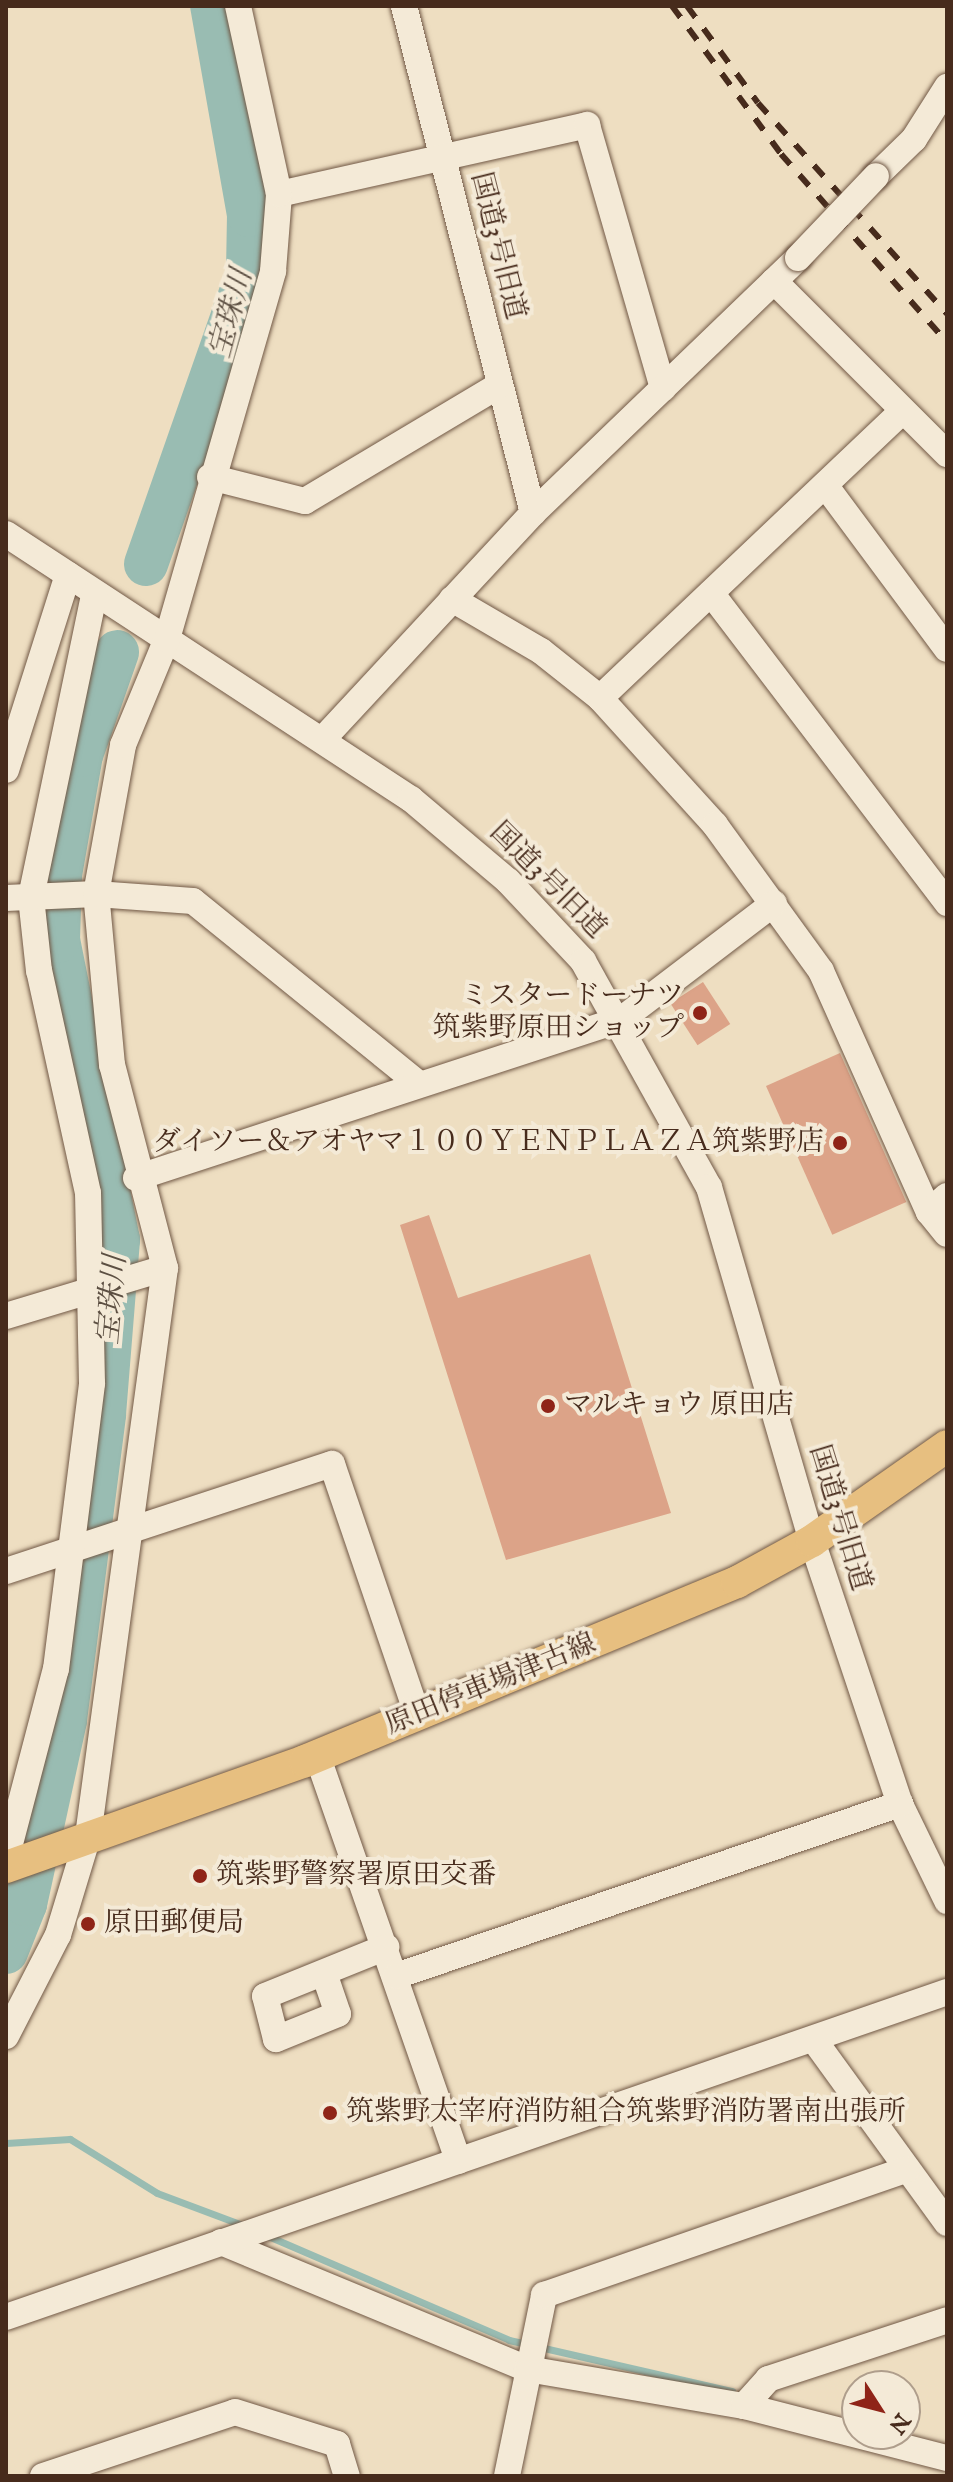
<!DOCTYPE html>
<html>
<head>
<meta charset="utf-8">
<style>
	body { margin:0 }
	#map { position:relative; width:953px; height:2482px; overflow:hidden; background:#eedec1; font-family:"IM FELL English","Noto Serif JP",serif }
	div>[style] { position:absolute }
	.stream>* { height:7px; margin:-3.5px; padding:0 3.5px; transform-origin:3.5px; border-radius:3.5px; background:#99bcb2 }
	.river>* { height:44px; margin:-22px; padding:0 22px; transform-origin:22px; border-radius:22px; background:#99bcb2 }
	.building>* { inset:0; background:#dca388; transform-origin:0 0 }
	.roads { filter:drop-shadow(0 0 2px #715845) drop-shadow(0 0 2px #715845) }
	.minor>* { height:26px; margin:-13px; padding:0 13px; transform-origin:13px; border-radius:13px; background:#f4ead7 }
	.major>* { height:32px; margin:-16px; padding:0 16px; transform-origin:16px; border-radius:16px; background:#e7bf80 }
	.rail>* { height:6px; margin-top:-3px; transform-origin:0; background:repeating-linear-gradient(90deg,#472b1c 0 14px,transparent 0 28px) }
	.bridges { filter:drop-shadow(0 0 2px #715845) drop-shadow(0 0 2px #715845) }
	.minor-bridge>* { height:26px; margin:-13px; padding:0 13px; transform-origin:13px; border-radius:13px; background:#f4ead7 }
	.dots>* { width:22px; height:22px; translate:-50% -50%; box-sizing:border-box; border:4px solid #f4ead7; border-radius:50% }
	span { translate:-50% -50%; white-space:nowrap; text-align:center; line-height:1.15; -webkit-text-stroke:8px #f4ead7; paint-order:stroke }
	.street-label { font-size:28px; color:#472b1c }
	.poi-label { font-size:28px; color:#472b1c }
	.right { translate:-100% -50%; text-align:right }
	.left { translate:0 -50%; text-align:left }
	.water-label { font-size:30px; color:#5c4f42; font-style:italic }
	.frame { position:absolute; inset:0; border:8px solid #472b1c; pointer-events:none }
	.north { position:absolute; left:841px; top:2370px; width:80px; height:80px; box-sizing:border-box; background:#f4ead7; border:2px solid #af9e8c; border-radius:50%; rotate:126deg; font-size:22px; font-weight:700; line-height:32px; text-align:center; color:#472b1c }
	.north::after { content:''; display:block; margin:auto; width:28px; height:36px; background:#8f2418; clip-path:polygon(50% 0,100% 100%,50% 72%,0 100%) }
</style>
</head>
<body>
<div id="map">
	<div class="stream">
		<i style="left:6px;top:2143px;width:64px;rotate:-3.6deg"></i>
		<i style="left:70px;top:2139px;width:102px;rotate:31.8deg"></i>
		<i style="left:157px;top:2193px;width:94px;rotate:20.6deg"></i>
		<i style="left:268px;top:2236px;width:262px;rotate:23.3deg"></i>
		<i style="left:509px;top:2340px;width:229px;rotate:12.9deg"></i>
	</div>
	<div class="river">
		<i style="left:146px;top:564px;width:309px;rotate:-70.7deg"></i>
		<i style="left:248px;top:272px;width:57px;rotate:-89deg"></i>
		<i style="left:249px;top:215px;width:212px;rotate:-100deg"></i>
		<i style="left:6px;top:1952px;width:52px;rotate:-68.4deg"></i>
		<i style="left:25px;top:1904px;width:188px;rotate:-77.7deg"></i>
		<i style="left:65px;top:1720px;width:308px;rotate:-82.7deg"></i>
		<i style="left:104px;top:1414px;width:175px;rotate:-85.4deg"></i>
		<i style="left:118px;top:1240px;width:305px;rotate:-101.3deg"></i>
		<i style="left:58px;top:941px;width:66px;rotate:-88.3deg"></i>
		<i style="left:60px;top:875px;width:122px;rotate:-80.1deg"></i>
		<i style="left:81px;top:755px;width:109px;rotate:-70.7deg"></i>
	</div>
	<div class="building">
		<i style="left:703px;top:982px;width:50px;height:39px;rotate:57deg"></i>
		<i style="left:840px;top:1053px;width:163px;height:81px;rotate:66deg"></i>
		<i style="clip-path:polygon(429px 1215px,458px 1298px,590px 1254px,671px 1513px,506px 1560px,400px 1225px)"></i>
	</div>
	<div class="roads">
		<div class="minor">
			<i style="left:404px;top:6px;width:523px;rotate:75.72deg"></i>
			<i style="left:876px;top:176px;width:53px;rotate:-44.2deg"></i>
			<i style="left:914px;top:139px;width:62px;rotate:-57.6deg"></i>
			<i style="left:279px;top:194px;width:316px;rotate:-12.6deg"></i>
			<i style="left:587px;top:125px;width:274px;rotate:73.9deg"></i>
			<i style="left:774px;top:281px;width:245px;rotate:45deg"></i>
			<i style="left:210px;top:477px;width:98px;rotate:14.2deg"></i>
			<i style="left:305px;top:501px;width:225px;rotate:-30.8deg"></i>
			<i style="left:825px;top:485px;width:204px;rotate:53.4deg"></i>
			<i style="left:6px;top:534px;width:484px;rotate:33.2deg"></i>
			<i style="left:411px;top:799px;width:127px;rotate:40.2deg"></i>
			<i style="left:508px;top:881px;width:110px;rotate:46.8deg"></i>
			<i style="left:583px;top:961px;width:259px;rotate:60.9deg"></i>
			<i style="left:709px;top:1187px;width:369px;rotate:73.8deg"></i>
			<i style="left:812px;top:1541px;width:277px;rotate:71.5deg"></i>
			<i style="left:900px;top:1804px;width:108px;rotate:64.1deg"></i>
			<i style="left:711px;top:593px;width:390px;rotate:52.7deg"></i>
			<i style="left:452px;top:599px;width:103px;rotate:30.3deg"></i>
			<i style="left:541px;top:651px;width:75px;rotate:38.5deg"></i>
			<i style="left:600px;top:698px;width:171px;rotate:47.8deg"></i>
			<i style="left:715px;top:825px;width:180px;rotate:54deg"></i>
			<i style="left:821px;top:971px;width:264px;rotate:65.9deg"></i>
			<i style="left:929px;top:1212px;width:28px;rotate:51deg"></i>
			<i style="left:600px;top:698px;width:417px;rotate:-43.5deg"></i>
			<i style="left:322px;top:740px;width:310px;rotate:-47.1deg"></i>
			<i style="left:533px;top:513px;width:368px;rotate:-43.9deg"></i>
			<i style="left:6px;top:770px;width:205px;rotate:-72.4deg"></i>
			<i style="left:6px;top:898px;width:90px;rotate:-2.5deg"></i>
			<i style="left:96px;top:894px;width:97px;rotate:4.1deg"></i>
			<i style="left:193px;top:901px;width:286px;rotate:39deg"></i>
			<i style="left:136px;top:1178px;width:511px;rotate:-18.12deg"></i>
			<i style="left:622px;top:1019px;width:191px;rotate:-37.3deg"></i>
			<i style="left:929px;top:1212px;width:24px;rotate:-42deg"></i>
			<i style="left:6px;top:1316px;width:166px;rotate:-16.8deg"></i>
			<i style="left:6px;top:1571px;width:343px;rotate:-18.2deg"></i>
			<i style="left:332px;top:1464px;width:266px;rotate:71.2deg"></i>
			<i style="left:317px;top:1755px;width:430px;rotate:70.8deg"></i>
			<i style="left:6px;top:1859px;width:196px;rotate:-75.3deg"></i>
			<i style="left:56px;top:1669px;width:288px;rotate:-82.8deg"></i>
			<i style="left:92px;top:1383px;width:190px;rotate:-91.2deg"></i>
			<i style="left:88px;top:1193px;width:227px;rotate:-102.4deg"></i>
			<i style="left:39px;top:971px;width:74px;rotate:-96.2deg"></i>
			<i style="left:31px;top:897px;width:309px;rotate:-78.2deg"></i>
			<i style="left:324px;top:1973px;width:43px;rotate:71.1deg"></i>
			<i style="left:338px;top:2014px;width:67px;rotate:158deg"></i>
			<i style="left:276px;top:2039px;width:44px;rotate:-104.3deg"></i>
			<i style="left:265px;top:1996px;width:131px;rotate:-22deg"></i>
			<i style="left:396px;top:1976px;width:533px;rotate:-18.84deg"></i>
			<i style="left:6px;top:2036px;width:114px;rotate:-62.8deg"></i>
			<i style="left:58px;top:1935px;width:103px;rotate:-73.1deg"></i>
			<i style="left:88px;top:1836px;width:573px;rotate:-82.28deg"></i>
			<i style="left:165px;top:1268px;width:210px;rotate:-104.6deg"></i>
			<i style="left:112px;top:1065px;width:172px;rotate:-95.3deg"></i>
			<i style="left:96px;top:894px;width:151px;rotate:-79.7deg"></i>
			<i style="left:123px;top:745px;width:115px;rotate:-67.5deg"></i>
			<i style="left:167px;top:639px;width:383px;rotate:-73.9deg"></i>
			<i style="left:273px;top:271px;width:77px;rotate:-85.5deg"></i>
			<i style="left:279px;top:194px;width:192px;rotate:-102.3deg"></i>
			<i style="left:814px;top:2040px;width:226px;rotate:54deg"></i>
			<i style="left:221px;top:2242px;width:331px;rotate:22.5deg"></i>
			<i style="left:527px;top:2369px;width:220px;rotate:9.7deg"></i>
			<i style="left:744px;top:2406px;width:210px;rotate:14.4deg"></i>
			<i style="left:6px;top:2317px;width:996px;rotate:-19.05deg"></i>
			<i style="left:744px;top:2406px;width:36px;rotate:-48deg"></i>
			<i style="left:768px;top:2379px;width:188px;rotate:-18.2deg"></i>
			<i style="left:43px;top:2476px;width:202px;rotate:-18.4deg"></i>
			<i style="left:235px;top:2412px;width:107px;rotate:17.4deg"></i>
			<i style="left:337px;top:2444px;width:34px;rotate:73deg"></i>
			<i style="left:507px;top:2476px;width:185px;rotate:-78.4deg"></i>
			<i style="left:544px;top:2295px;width:384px;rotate:-19.1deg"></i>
		</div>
		<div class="major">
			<i style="left:6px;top:1867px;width:317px;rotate:-19.5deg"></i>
			<i style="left:305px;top:1761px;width:468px;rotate:-22.5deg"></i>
			<i style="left:737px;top:1582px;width:85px;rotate:-28.7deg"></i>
			<i style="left:812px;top:1541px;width:165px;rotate:-35.1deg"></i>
		</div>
	</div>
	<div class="rail">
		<i style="left:672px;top:6px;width:184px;rotate:53.6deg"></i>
		<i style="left:781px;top:154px;width:251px;rotate:48.6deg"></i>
		<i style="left:687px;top:6px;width:120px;rotate:53.8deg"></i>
		<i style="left:758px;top:103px;width:283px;rotate:48.1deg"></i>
	</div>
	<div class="bridges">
		<div class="minor-bridge">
			<i style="left:798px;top:258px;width:113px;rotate:-46.4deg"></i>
		</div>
	</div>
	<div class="dots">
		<i style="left:700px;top:1013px;background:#8f2418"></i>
		<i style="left:840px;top:1143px;background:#8f2418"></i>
		<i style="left:548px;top:1406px;background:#8f2418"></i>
		<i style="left:200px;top:1876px;background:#8f2418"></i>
		<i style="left:88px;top:1924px;background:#8f2418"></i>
		<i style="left:330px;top:2113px;background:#8f2418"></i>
	</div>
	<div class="street-label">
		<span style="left:497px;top:246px;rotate:76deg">国道3号旧道</span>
		<span style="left:547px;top:881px;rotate:45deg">国道3号旧道</span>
		<span style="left:839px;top:1518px;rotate:73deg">国道3号旧道</span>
		<span style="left:491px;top:1685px;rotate:-22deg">原田停車場津古線</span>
	</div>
	<div class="poi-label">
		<span class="right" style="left:684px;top:1013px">ミスタードーナツ<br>筑紫野原田ショップ</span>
		<span class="right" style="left:824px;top:1143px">ダイソー＆アオヤマ１００ＹＥＮＰＬＡＺＡ筑紫野店</span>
		<span class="left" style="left:564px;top:1406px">マルキョウ 原田店</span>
		<span class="left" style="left:216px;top:1876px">筑紫野警察署原田交番</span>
		<span class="left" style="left:104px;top:1924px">原田郵便局</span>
		<span class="left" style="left:346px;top:2113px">筑紫野太宰府消防組合筑紫野消防署南出張所</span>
	</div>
	<div class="water-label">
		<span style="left:232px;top:314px;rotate:-75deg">宝珠川</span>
		<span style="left:113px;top:1300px;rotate:-85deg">宝珠川</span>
	</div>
	<div class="frame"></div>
	<div class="north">N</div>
</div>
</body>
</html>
